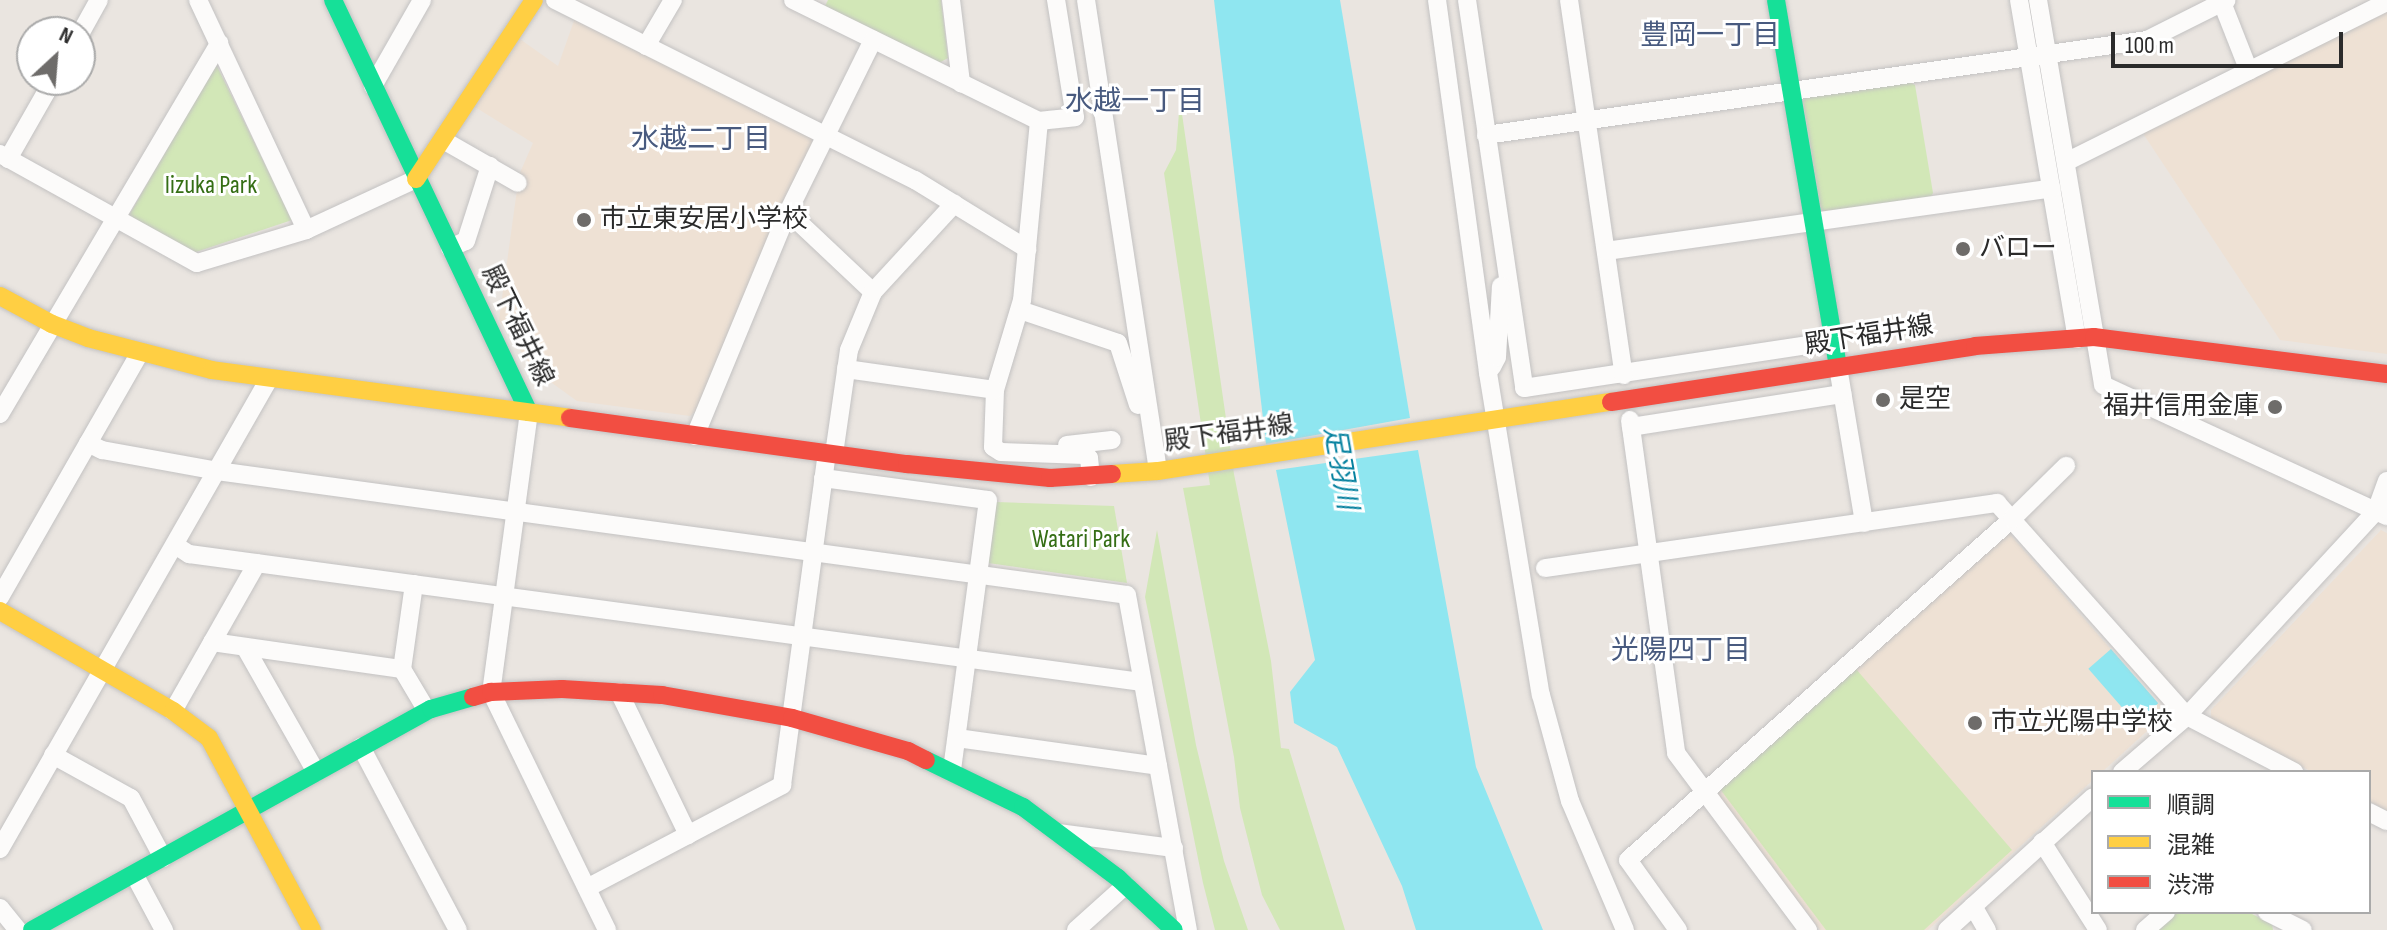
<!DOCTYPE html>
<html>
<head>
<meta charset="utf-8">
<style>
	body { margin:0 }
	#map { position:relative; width:2387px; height:930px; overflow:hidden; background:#eae5e0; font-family:"Sofia Sans Condensed","Noto Sans JP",sans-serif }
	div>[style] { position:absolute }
	.education>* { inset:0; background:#eee1d4 }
	.green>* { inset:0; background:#d2e7b7 }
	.water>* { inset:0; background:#8fe6f0; transform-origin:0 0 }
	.roads { filter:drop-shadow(0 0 2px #c3c2c2) drop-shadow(0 0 2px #c3c2c2) }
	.street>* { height:18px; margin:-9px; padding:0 9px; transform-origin:9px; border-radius:9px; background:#fcfbfa }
	.fast>* { height:18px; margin:-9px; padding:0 9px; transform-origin:9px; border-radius:9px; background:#16e098 }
	.slow>* { height:18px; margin:-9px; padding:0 9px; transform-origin:9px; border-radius:9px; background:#ffcf43 }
	.jam>* { height:18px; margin:-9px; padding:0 9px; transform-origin:9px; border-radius:9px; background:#f24e42 }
	.dots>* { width:22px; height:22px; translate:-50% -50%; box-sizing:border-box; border:4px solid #fff; border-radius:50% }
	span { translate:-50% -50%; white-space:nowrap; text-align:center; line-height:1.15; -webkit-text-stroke:6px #fff; paint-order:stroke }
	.park-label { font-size:26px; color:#356e15 }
	.poi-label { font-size:26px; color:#2b2b2b }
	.left { translate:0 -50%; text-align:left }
	.right { translate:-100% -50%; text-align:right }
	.street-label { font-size:26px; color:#2b2b2b }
	.neighbourhood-label { font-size:28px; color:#485a7f }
	.water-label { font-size:28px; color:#05819f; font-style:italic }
	.legend { position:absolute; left:2091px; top:770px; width:280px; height:144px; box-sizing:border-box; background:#fff; border:2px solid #aaa; margin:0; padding:10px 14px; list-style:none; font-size:24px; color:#2b2b2b }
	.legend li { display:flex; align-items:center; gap:16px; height:40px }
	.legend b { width:40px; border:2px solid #aaa }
	.north { position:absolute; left:16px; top:16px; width:80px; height:80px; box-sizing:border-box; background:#fff; border:2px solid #aaa; border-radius:50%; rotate:26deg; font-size:22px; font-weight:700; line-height:32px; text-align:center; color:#2b2b2b }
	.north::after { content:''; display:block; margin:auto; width:28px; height:36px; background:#6e6c6a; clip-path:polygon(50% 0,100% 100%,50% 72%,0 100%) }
	.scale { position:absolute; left:2111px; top:32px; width:232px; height:36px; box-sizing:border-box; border:4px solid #2b2b2b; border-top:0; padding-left:10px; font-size:24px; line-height:28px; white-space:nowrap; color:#2b2b2b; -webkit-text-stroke:6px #fff; paint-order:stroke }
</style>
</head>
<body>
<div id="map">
	<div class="education">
		<i style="clip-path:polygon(2387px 8px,2387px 354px,2280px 340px,2144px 135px,2146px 127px)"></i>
		<i style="clip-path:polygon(575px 18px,812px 134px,814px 143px,696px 411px,690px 416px,577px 401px,534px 370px,499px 320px,519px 175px,533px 143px,475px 107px,517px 37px,558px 66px)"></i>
		<i style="clip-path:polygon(2381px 530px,2387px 533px,2387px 811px,2369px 801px,2369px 772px,2312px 772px,2211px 719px,2211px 710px)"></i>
		<i style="clip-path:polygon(2007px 531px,2167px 713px,2102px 772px,2093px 772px,2093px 780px,1928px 930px,1820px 930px,1715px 791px)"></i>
	</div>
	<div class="green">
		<i style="clip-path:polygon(828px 0,941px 0,948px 58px,937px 64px,824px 8px)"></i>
		<i style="clip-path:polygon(216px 64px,292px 220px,193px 253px,128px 217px)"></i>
		<i style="clip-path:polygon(1908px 81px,1915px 85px,1933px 193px,1929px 200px,1828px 215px,1821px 210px,1803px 101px,1807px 96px)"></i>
		<i style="clip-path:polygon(1180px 100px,1234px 474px,1271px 661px,1281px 748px,1289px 749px,1345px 930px,1280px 930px,1262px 895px,1240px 808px,1234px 757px,1183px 488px,1210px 485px,1164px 173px,1176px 150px)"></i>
		<i style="clip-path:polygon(996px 502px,1114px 506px,1127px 583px,988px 563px)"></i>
		<i style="clip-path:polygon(1157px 530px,1196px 745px,1224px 861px,1248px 930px,1215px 930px,1203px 883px,1145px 597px)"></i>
		<i style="clip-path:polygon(1856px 669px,2012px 850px,1924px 930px,1826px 930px,1720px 789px)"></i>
		<i style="clip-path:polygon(2177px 912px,2248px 912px,2272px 924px,2273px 930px,2157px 930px)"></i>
	</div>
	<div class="water">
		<i style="clip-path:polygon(1214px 0,1340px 0,1410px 418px,1266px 444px)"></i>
		<i style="clip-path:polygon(1418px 450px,1476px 767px,1543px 930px,1416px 930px,1402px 886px,1337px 747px,1294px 723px,1290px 692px,1315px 660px,1276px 470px)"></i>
		<i style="left:2111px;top:649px;width:72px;height:30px;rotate:49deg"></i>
	</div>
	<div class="roads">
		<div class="street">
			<i style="left:198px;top:0;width:254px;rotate:64.8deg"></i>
			<i style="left:555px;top:0;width:402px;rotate:26.6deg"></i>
			<i style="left:915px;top:180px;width:132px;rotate:31.6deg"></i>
			<i style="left:793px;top:0;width:274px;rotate:26.2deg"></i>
			<i style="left:1039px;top:121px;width:36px;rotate:-6deg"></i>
			<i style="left:1075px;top:117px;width:119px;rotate:-99.2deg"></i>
			<i style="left:951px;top:0;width:84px;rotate:83.1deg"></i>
			<i style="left:1086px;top:0;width:476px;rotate:81.3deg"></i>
			<i style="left:1437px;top:0;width:376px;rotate:82.2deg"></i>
			<i style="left:1488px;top:373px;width:326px;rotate:80.7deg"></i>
			<i style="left:1541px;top:695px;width:110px;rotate:74.7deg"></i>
			<i style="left:1570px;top:801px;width:140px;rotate:66.9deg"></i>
			<i style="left:1467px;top:0;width:392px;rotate:81.6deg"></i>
			<i style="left:1524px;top:388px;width:313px;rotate:-8.6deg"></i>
			<i style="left:1569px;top:0;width:379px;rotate:81.7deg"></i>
			<i style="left:2019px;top:0;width:344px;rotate:80.3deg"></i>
			<i style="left:2038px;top:0;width:390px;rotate:80.4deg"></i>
			<i style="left:2103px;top:385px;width:313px;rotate:24.8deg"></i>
			<i style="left:2221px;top:0;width:76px;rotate:68.5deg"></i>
			<i style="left:80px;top:34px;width:39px;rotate:-61deg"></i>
			<i style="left:646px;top:46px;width:53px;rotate:-59.6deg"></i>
			<i style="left:373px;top:86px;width:99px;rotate:-60.3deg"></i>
			<i style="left:1039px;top:121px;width:180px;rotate:95.4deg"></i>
			<i style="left:1022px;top:300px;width:94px;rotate:106.7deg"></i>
			<i style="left:995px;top:390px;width:57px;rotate:92deg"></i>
			<i style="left:993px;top:447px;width:9px;rotate:32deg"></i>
			<i style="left:1001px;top:452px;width:84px;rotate:2deg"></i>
			<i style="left:1085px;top:455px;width:5px;rotate:37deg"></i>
			<i style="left:1089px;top:458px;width:19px;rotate:84deg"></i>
			<i style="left:1486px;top:135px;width:668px;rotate:-8.18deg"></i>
			<i style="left:2147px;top:40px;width:89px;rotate:-26.6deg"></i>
			<i style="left:443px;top:140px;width:86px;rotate:29.8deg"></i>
			<i style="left:0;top:154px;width:225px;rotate:29deg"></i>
			<i style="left:197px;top:263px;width:114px;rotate:-16.8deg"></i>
			<i style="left:306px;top:230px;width:121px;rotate:-24.9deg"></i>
			<i style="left:8px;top:159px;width:91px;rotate:-60.3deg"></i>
			<i style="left:2066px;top:162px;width:359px;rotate:-26.5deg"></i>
			<i style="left:788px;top:212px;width:117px;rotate:43.3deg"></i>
			<i style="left:450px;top:248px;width:17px;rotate:-24deg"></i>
			<i style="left:466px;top:241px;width:79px;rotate:-72.3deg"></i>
			<i style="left:1606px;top:251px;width:450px;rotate:-8deg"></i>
			<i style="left:1020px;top:310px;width:103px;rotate:18.6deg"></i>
			<i style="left:1118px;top:343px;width:65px;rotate:72.1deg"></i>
			<i style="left:1492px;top:367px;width:11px;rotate:-63deg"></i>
			<i style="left:1497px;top:357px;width:71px;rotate:-86.8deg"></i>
			<i style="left:1838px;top:367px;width:158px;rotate:80.5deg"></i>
			<i style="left:846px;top:369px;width:150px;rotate:8deg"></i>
			<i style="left:529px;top:412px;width:283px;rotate:97.7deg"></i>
			<i style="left:491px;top:692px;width:265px;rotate:64deg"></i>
			<i style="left:0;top:414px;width:431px;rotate:-59.4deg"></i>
			<i style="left:1630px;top:420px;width:336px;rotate:82.1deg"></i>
			<i style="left:1676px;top:753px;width:221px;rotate:53.3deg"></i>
			<i style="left:1631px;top:427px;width:214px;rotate:-8.9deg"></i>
			<i style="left:695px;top:436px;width:243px;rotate:-67.5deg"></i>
			<i style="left:788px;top:212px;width:192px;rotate:-63.7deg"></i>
			<i style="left:88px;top:443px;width:16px;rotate:27deg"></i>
			<i style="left:102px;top:450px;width:117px;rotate:10.3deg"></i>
			<i style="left:217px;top:471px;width:918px;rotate:7.76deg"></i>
			<i style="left:1127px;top:595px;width:341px;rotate:79.7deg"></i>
			<i style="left:1067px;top:445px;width:45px;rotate:-6.3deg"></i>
			<i style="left:834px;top:454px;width:105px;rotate:-81.8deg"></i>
			<i style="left:849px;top:350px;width:63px;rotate:-67.5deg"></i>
			<i style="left:873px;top:292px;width:120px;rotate:-47.4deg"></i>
			<i style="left:823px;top:478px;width:166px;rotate:7.6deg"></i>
			<i style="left:988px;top:500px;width:271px;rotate:97.6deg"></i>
			<i style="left:175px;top:545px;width:17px;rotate:33deg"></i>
			<i style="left:189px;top:554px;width:962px;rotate:7.65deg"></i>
			<i style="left:1545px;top:568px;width:457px;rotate:-8.2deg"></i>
			<i style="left:1997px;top:503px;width:285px;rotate:48.3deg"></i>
			<i style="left:2187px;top:716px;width:121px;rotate:27.6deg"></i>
			<i style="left:414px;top:584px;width:86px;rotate:98deg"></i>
			<i style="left:402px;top:669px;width:49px;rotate:59.2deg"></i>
			<i style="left:0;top:597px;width:280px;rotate:-60.2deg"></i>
			<i style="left:212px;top:642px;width:192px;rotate:8.1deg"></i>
			<i style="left:245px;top:647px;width:144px;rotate:60.4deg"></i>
			<i style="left:619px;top:692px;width:159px;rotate:64.2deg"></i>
			<i style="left:173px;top:711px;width:170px;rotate:-60.4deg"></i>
			<i style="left:957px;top:738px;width:203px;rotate:7.9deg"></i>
			<i style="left:361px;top:747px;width:207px;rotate:62.1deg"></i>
			<i style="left:53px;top:755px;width:89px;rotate:28.9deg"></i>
			<i style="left:131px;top:798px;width:68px;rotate:61.9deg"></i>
			<i style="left:2122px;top:772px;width:86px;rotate:-40.7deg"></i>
			<i style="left:2187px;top:716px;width:279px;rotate:-47.3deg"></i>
			<i style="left:2376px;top:511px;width:32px;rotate:-70deg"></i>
			<i style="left:2369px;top:812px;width:20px;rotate:27deg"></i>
			<i style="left:1058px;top:833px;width:117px;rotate:7.4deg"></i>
			<i style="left:2042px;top:842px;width:104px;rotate:57.5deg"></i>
			<i style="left:0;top:849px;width:542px;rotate:-60.22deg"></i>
			<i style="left:134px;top:874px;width:64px;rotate:61.8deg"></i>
			<i style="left:587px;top:888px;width:221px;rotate:-27.8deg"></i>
			<i style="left:782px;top:785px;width:335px;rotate:-82.3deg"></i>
			<i style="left:1973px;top:906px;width:28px;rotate:60deg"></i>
			<i style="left:0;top:908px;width:28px;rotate:51deg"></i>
			<i style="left:2267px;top:912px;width:40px;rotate:26.6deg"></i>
			<i style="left:1076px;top:930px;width:67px;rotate:-42deg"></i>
			<i style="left:1678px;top:930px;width:86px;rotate:-125.5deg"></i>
			<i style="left:1628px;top:860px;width:514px;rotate:-41.61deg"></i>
			<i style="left:2012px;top:519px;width:76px;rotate:-44.5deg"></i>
			<i style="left:1947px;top:930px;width:197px;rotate:-42.3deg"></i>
			<i style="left:2145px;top:930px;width:28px;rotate:-41deg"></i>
		</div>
		<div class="fast">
			<i style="left:333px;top:0;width:456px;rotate:64.6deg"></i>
			<i style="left:1776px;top:0;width:372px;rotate:80.4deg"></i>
			<i style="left:926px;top:760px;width:108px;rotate:25.9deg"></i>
			<i style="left:1023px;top:807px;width:119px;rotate:36.8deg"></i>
			<i style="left:1118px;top:878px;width:76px;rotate:42.9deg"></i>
			<i style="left:32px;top:930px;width:456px;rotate:-29deg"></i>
			<i style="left:431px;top:709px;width:44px;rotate:-15.9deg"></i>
		</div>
		<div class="slow">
			<i style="left:416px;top:179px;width:214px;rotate:-56.6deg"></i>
			<i style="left:0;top:296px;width:59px;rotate:28.3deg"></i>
			<i style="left:52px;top:324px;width:39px;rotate:21deg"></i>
			<i style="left:88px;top:338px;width:128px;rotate:14.5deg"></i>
			<i style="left:212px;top:370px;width:361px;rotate:7.6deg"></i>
			<i style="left:1112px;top:474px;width:46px;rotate:-3.7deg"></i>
			<i style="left:1158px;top:471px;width:458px;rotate:-8.7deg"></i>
			<i style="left:0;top:611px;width:200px;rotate:30deg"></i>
			<i style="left:173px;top:711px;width:45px;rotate:36.9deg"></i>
			<i style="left:209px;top:738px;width:218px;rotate:61.8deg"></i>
		</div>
		<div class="jam">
			<i style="left:1611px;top:402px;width:368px;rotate:-8.7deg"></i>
			<i style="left:1975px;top:346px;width:119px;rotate:-4.3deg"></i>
			<i style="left:2094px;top:337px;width:295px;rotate:7.2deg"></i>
			<i style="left:570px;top:418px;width:340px;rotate:7.8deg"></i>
			<i style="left:907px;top:464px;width:144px;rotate:5.6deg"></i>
			<i style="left:1050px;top:478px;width:62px;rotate:-3.7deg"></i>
			<i style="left:473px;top:697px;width:19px;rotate:-16deg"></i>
			<i style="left:491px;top:692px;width:71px;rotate:-2.4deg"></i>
			<i style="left:562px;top:689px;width:100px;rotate:3.4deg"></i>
			<i style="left:662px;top:695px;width:132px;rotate:10deg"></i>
			<i style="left:792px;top:718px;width:121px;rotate:15.9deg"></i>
			<i style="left:908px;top:751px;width:20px;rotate:27deg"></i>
		</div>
	</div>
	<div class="dots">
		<i style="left:584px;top:220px;background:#6e6c6a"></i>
		<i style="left:1963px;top:249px;background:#6e6c6a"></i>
		<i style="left:1883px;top:400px;background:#6e6c6a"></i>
		<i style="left:2275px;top:407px;background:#6e6c6a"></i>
		<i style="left:1975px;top:723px;background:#6e6c6a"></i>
	</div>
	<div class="park-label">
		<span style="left:211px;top:186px">Iizuka Park</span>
		<span style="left:1081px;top:540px">Watari Park</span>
	</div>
	<div class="poi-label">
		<span class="left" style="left:600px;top:220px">市立東安居小学校</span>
		<span class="left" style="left:1979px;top:249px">バロー</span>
		<span class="left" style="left:1899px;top:400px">是空</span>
		<span class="right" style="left:2259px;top:407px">福井信用金庫</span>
		<span class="left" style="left:1991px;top:723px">市立光陽中学校</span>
	</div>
	<div class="street-label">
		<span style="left:517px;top:326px;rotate:64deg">殿下福井線</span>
		<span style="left:1869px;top:336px;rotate:-9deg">殿下福井線</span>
		<span style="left:1229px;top:434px;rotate:-8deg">殿下福井線</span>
	</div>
	<div class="neighbourhood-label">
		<span style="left:1710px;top:36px">豊岡一丁目</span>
		<span style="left:1135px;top:102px">水越一丁目</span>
		<span style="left:701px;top:140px">水越二丁目</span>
		<span style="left:1681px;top:651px">光陽四丁目</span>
	</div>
	<div class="water-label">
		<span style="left:1340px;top:468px;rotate:80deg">足羽川</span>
	</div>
	<ul class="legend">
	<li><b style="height:10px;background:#16e098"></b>順調</li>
	<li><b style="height:10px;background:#ffcf43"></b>混雑</li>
	<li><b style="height:10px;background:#f24e42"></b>渋滞</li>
	</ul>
	<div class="north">N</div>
	<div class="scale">100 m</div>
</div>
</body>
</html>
